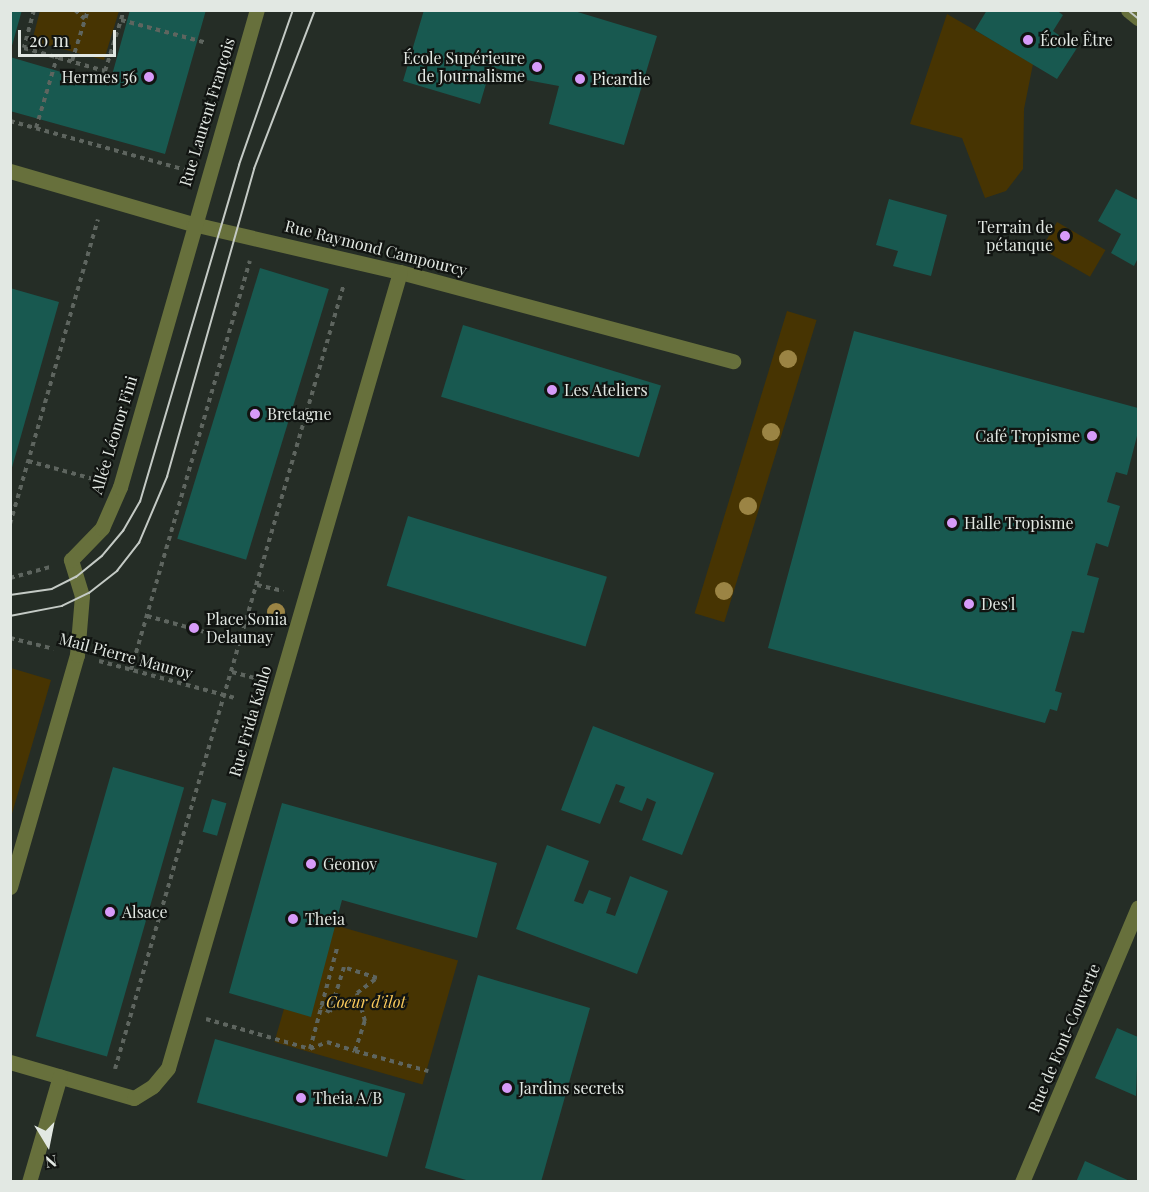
<!DOCTYPE html>
<html>
<head>
<meta charset="utf-8">
<style>
	body { margin:0 }
	#map { position:relative; width:1149px; height:1192px; overflow:hidden; background:#252d26; font-family:"Playfair Display",serif }
	div>[style] { position:absolute }
	.green>* { inset:0; background:#473402; transform-origin:0 0 }
	.building>* { inset:0; background:#185950; transform-origin:0 0 }
	.path>* { height:4px; margin-top:-2px; transform-origin:0; background:repeating-linear-gradient(90deg,#5e655f 0 4.5px,transparent 0 9px) }
	.street>* { height:15px; margin:-7.5px; padding:0 7.5px; transform-origin:7.5px; border-radius:7.5px; background:#67703c }
	.tram>* { height:1.5px; margin:-0.75px; padding:0 0.75px; transform-origin:0.75px; border-radius:0.75px; background:#c4cac5 }
	.trees>* { width:18px; height:18px; margin:-9px; border-radius:50%; background:#9b8444 }
	.dots>* { width:16px; height:16px; translate:-50% -50%; box-sizing:border-box; border:3px solid #111411; border-radius:50% }
	span { translate:-50% -50%; white-space:nowrap; text-align:center; line-height:1.15; -webkit-text-stroke:4.5px #111411; paint-order:stroke }
	.poi-label { font-size:16px; color:#e2e8e3 }
	.left { translate:0 -50%; text-align:left }
	.right { translate:-100% -50%; text-align:right }
	.street-label { font-size:16px; color:#e2e8e3 }
	.park-label { font-size:16px; color:#fbcb5c; font-style:italic }
	.frame { position:absolute; inset:0; border:12px solid #e2e8e3; pointer-events:none }
	.north { position:absolute; left:18px; top:1114px; width:60px; height:60px; -webkit-text-stroke:4px #111411; paint-order:stroke; rotate:170deg; font-size:16px; font-weight:700; line-height:24px; text-align:center; color:#e2e8e3 }
	.north::after { content:''; display:block; margin:auto; width:21px; height:27px; background:#e2e8e3; clip-path:polygon(50% 0,100% 100%,50% 72%,0 100%) }
	.scale { position:absolute; left:18px; top:30px; width:98px; height:27px; box-sizing:border-box; border:3px solid #e2e8e3; border-top:0; padding-left:8px; font-size:18px; line-height:21px; white-space:nowrap; color:#e2e8e3; -webkit-text-stroke:4px #111411; paint-order:stroke }
</style>
</head>
<body>
<div id="map">
	<div class="green">
		<i style="clip-path:polygon(40px 11px,119px 11px,104px 60px,32px 41px)"></i>
		<i style="clip-path:polygon(947px 14px,1033px 64px,1024px 109px,1023px 169px,1006px 191px,985px 198px,962px 138px,910px 124px)"></i>
		<i style="left:1057px;top:222px;width:56px;height:31px;rotate:30deg"></i>
		<i style="left:787px;top:311px;width:31px;height:316px;rotate:17deg"></i>
		<i style="clip-path:polygon(11px 668px,51px 680px,11px 817px,10px 668px)"></i>
		<i style="left:310px;top:918px;width:154px;height:129px;rotate:16deg"></i>
	</div>
	<div class="building">
		<i style="clip-path:polygon(10px 10px,22px 10px,11px 49px,10px 49px)"></i>
		<i style="clip-path:polygon(130px 10px,206px 10px,165px 154px,10px 111px,10px 57px,109px 86px)"></i>
		<i style="clip-path:polygon(424px 10px,571px 10px,657px 36px,624px 145px,549px 124px,559px 86px,510px 77px,510px 72px,491px 67px,480px 104px,403px 81px)"></i>
		<i style="clip-path:polygon(987px 10px,1056px 10px,1063px 15px,1053px 31px,1077px 48px,1057px 79px,975px 30px)"></i>
		<i style="clip-path:polygon(1116px 189px,1138px 200px,1138px 258px,1134px 266px,1111px 253px,1121px 234px,1098px 221px)"></i>
		<i style="clip-path:polygon(889px 199px,947px 215px,931px 276px,893px 266px,898px 251px,876px 245px)"></i>
		<i style="left:260px;top:268px;width:72px;height:283px;rotate:17deg"></i>
		<i style="clip-path:polygon(10px 288px,59px 302px,11px 471px,10px 471px)"></i>
		<i style="left:463px;top:325px;width:207px;height:75px;rotate:17deg"></i>
		<i style="clip-path:polygon(854px 331px,1138px 408px,1138px 432px,1127px 475px,1116px 472px,1107px 502px,1120px 506px,1108px 547px,1096px 543px,1087px 575px,1099px 578px,1084px 633px,1072px 631px,1055px 691px,1062px 693px,1057px 711px,1050px 709px,1045px 723px,768px 648px)"></i>
		<i style="left:408px;top:516px;width:208px;height:73px;rotate:17deg"></i>
		<i style="clip-path:polygon(593px 726px,714px 773px,682px 855px,642px 840px,656px 802px,647px 798px,642px 811px,619px 802px,625px 787px,616px 784px,600px 824px,561px 810px)"></i>
		<i style="left:113px;top:767px;width:74px;height:280px;rotate:16deg"></i>
		<i style="left:212px;top:799px;width:15px;height:34px;rotate:16deg"></i>
		<i style="clip-path:polygon(282px 803px,497px 863px,477px 938px,342px 900px,311px 1017px,229px 993px)"></i>
		<i style="clip-path:polygon(547px 845px,589px 861px,574px 901px,583px 904px,589px 890px,611px 898px,606px 913px,615px 916px,630px 876px,668px 891px,637px 974px,516px 929px)"></i>
		<i style="clip-path:polygon(478px 975px,590px 1008px,541px 1182px,473px 1182px,425px 1168px)"></i>
		<i style="clip-path:polygon(1117px 1028px,1138px 1037px,1136px 1096px,1095px 1078px)"></i>
		<i style="left:215px;top:1039px;width:198px;height:66px;rotate:16deg"></i>
		<i style="clip-path:polygon(1085px 1161px,1132px 1182px,1076px 1182px)"></i>
	</div>
	<div class="path">
		<i style="left:34px;top:10px;width:39px;rotate:105deg"></i>
		<i style="left:24px;top:48px;width:84px;rotate:15.9deg"></i>
		<i style="left:105px;top:71px;width:64px;rotate:-72.7deg"></i>
		<i style="left:75px;top:10px;width:13px;rotate:42deg"></i>
		<i style="left:121px;top:20px;width:89px;rotate:15deg"></i>
		<i style="left:72px;top:61px;width:53px;rotate:-72.6deg"></i>
		<i style="left:10px;top:121px;width:182px;rotate:15.6deg"></i>
		<i style="left:36px;top:128px;width:74px;rotate:-73.5deg"></i>
		<i style="left:28px;top:461px;width:72px;rotate:15.4deg"></i>
		<i style="left:10px;top:524px;width:317px;rotate:-73.9deg"></i>
		<i style="left:10px;top:578px;width:41px;rotate:-15.4deg"></i>
		<i style="left:257px;top:585px;width:27px;rotate:13deg"></i>
		<i style="left:147px;top:616px;width:98px;rotate:15.5deg"></i>
		<i style="left:10px;top:638px;width:45px;rotate:14deg"></i>
		<i style="left:99px;top:661px;width:141px;rotate:15.2deg"></i>
		<i style="left:131px;top:670px;width:426px;rotate:-73.8deg"></i>
		<i style="left:232px;top:672px;width:27px;rotate:15deg"></i>
		<i style="left:206px;top:1019px;width:108px;rotate:16.1deg"></i>
		<i style="left:310px;top:1049px;width:18px;rotate:-22deg"></i>
		<i style="left:327px;top:1042px;width:29px;rotate:18deg"></i>
		<i style="left:355px;top:1051px;width:32px;rotate:-72deg"></i>
		<i style="left:365px;top:1021px;width:29px;rotate:-106deg"></i>
		<i style="left:357px;top:993px;width:25px;rotate:-37deg"></i>
		<i style="left:377px;top:978px;width:35px;rotate:-162deg"></i>
		<i style="left:344px;top:967px;width:47px;rotate:107.3deg"></i>
		<i style="left:330px;top:1012px;width:11px;rotate:-153deg"></i>
		<i style="left:310px;top:1049px;width:105px;rotate:-75deg"></i>
		<i style="left:355px;top:1051px;width:76px;rotate:15.3deg"></i>
		<i style="left:115px;top:1069px;width:818px;rotate:-73.74deg"></i>
	</div>
	<div class="street">
		<i style="left:1128px;top:10px;width:13px;rotate:39deg"></i>
		<i style="left:10px;top:171px;width:191px;rotate:16.2deg"></i>
		<i style="left:193px;top:224px;width:212px;rotate:13.1deg"></i>
		<i style="left:400px;top:272px;width:345px;rotate:15deg"></i>
		<i style="left:10px;top:887px;width:241px;rotate:-73.9deg"></i>
		<i style="left:77px;top:655px;width:59px;rotate:-85.2deg"></i>
		<i style="left:82px;top:596px;width:38px;rotate:-107deg"></i>
		<i style="left:71px;top:560px;width:45px;rotate:-45.9deg"></i>
		<i style="left:102px;top:528px;width:45px;rotate:-66.3deg"></i>
		<i style="left:120px;top:487px;width:496px;rotate:-74deg"></i>
		<i style="left:10px;top:1062px;width:129px;rotate:16.2deg"></i>
		<i style="left:134px;top:1098px;width:22px;rotate:-32deg"></i>
		<i style="left:153px;top:1086px;width:23px;rotate:-50deg"></i>
		<i style="left:168px;top:1068px;width:829px;rotate:-73.75deg"></i>
		<i style="left:29px;top:1182px;width:110px;rotate:-73.7deg"></i>
		<i style="left:1022px;top:1182px;width:298px;rotate:-67.1deg"></i>
	</div>
	<div class="tram">
		<i style="left:1128px;top:10px;width:13px;rotate:39deg"></i>
		<i style="left:10px;top:595px;width:42px;rotate:-8.1deg"></i>
		<i style="left:52px;top:589px;width:27px;rotate:-27deg"></i>
		<i style="left:76px;top:577px;width:33px;rotate:-39deg"></i>
		<i style="left:102px;top:556px;width:33px;rotate:-50deg"></i>
		<i style="left:123px;top:531px;width:34px;rotate:-60deg"></i>
		<i style="left:140px;top:502px;width:351px;rotate:-73.6deg"></i>
		<i style="left:239px;top:165px;width:164px;rotate:-70.8deg"></i>
		<i style="left:10px;top:616px;width:53px;rotate:-10.9deg"></i>
		<i style="left:62px;top:606px;width:30px;rotate:-26deg"></i>
		<i style="left:89px;top:593px;width:36px;rotate:-38deg"></i>
		<i style="left:117px;top:571px;width:36px;rotate:-52deg"></i>
		<i style="left:139px;top:543px;width:72px;rotate:-67deg"></i>
		<i style="left:167px;top:477px;width:320px;rotate:-74.2deg"></i>
		<i style="left:254px;top:169px;width:170px;rotate:-69deg"></i>
	</div>
	<div class="trees">
		<i style="left:788px;top:359px"></i>
		<i style="left:771px;top:432px"></i>
		<i style="left:748px;top:506px"></i>
		<i style="left:724px;top:591px"></i>
		<i style="left:276px;top:612px"></i>
	</div>
	<div class="dots">
		<i style="left:1028px;top:40px;background:#d79bf9"></i>
		<i style="left:537px;top:67px;background:#d79bf9"></i>
		<i style="left:149px;top:77px;background:#d79bf9"></i>
		<i style="left:580px;top:79px;background:#d79bf9"></i>
		<i style="left:1065px;top:236px;background:#d79bf9"></i>
		<i style="left:552px;top:390px;background:#d79bf9"></i>
		<i style="left:255px;top:414px;background:#d79bf9"></i>
		<i style="left:1092px;top:436px;background:#d79bf9"></i>
		<i style="left:952px;top:523px;background:#d79bf9"></i>
		<i style="left:969px;top:604px;background:#d79bf9"></i>
		<i style="left:194px;top:628px;background:#d79bf9"></i>
		<i style="left:311px;top:864px;background:#d79bf9"></i>
		<i style="left:110px;top:912px;background:#d79bf9"></i>
		<i style="left:293px;top:919px;background:#d79bf9"></i>
		<i style="left:507px;top:1088px;background:#d79bf9"></i>
		<i style="left:301px;top:1098px;background:#d79bf9"></i>
	</div>
	<div class="poi-label">
		<span class="left" style="left:1040px;top:40px">École Être</span>
		<span class="right" style="left:525px;top:67px">École Supérieure<br>de Journalisme</span>
		<span class="right" style="left:137px;top:77px">Hermes 56</span>
		<span class="left" style="left:592px;top:79px">Picardie</span>
		<span class="right" style="left:1053px;top:236px">Terrain de<br>pétanque</span>
		<span class="left" style="left:564px;top:390px">Les Ateliers</span>
		<span class="left" style="left:267px;top:414px">Bretagne</span>
		<span class="right" style="left:1080px;top:436px">Café Tropisme</span>
		<span class="left" style="left:964px;top:523px">Halle Tropisme</span>
		<span class="left" style="left:981px;top:604px">Des'l</span>
		<span class="left" style="left:206px;top:628px">Place Sonia<br>Delaunay</span>
		<span class="left" style="left:323px;top:864px">Geonov</span>
		<span class="left" style="left:122px;top:912px">Alsace</span>
		<span class="left" style="left:305px;top:919px">Theia</span>
		<span class="left" style="left:519px;top:1088px">Jardins secrets</span>
		<span class="left" style="left:313px;top:1098px">Theia A/B</span>
	</div>
	<div class="street-label">
		<span style="left:207px;top:112px;rotate:-73deg">Rue Laurent François</span>
		<span style="left:376px;top:248px;rotate:14deg">Rue Raymond Campourcy</span>
		<span style="left:114px;top:435px;rotate:-73deg">Allée Léonor Fini</span>
		<span style="left:126px;top:656px;rotate:15deg">Mail Pierre Mauroy</span>
		<span style="left:250px;top:721px;rotate:-74deg">Rue Frida Kahlo</span>
		<span style="left:1064px;top:1038px;rotate:-67deg">Rue de Font-Couverte</span>
	</div>
	<div class="park-label">
		<span style="left:366px;top:1002px">Coeur d'ilot</span>
	</div>
	<div class="frame"></div>
	<div class="north">N</div>
	<div class="scale">20 m</div>
</div>
</body>
</html>
